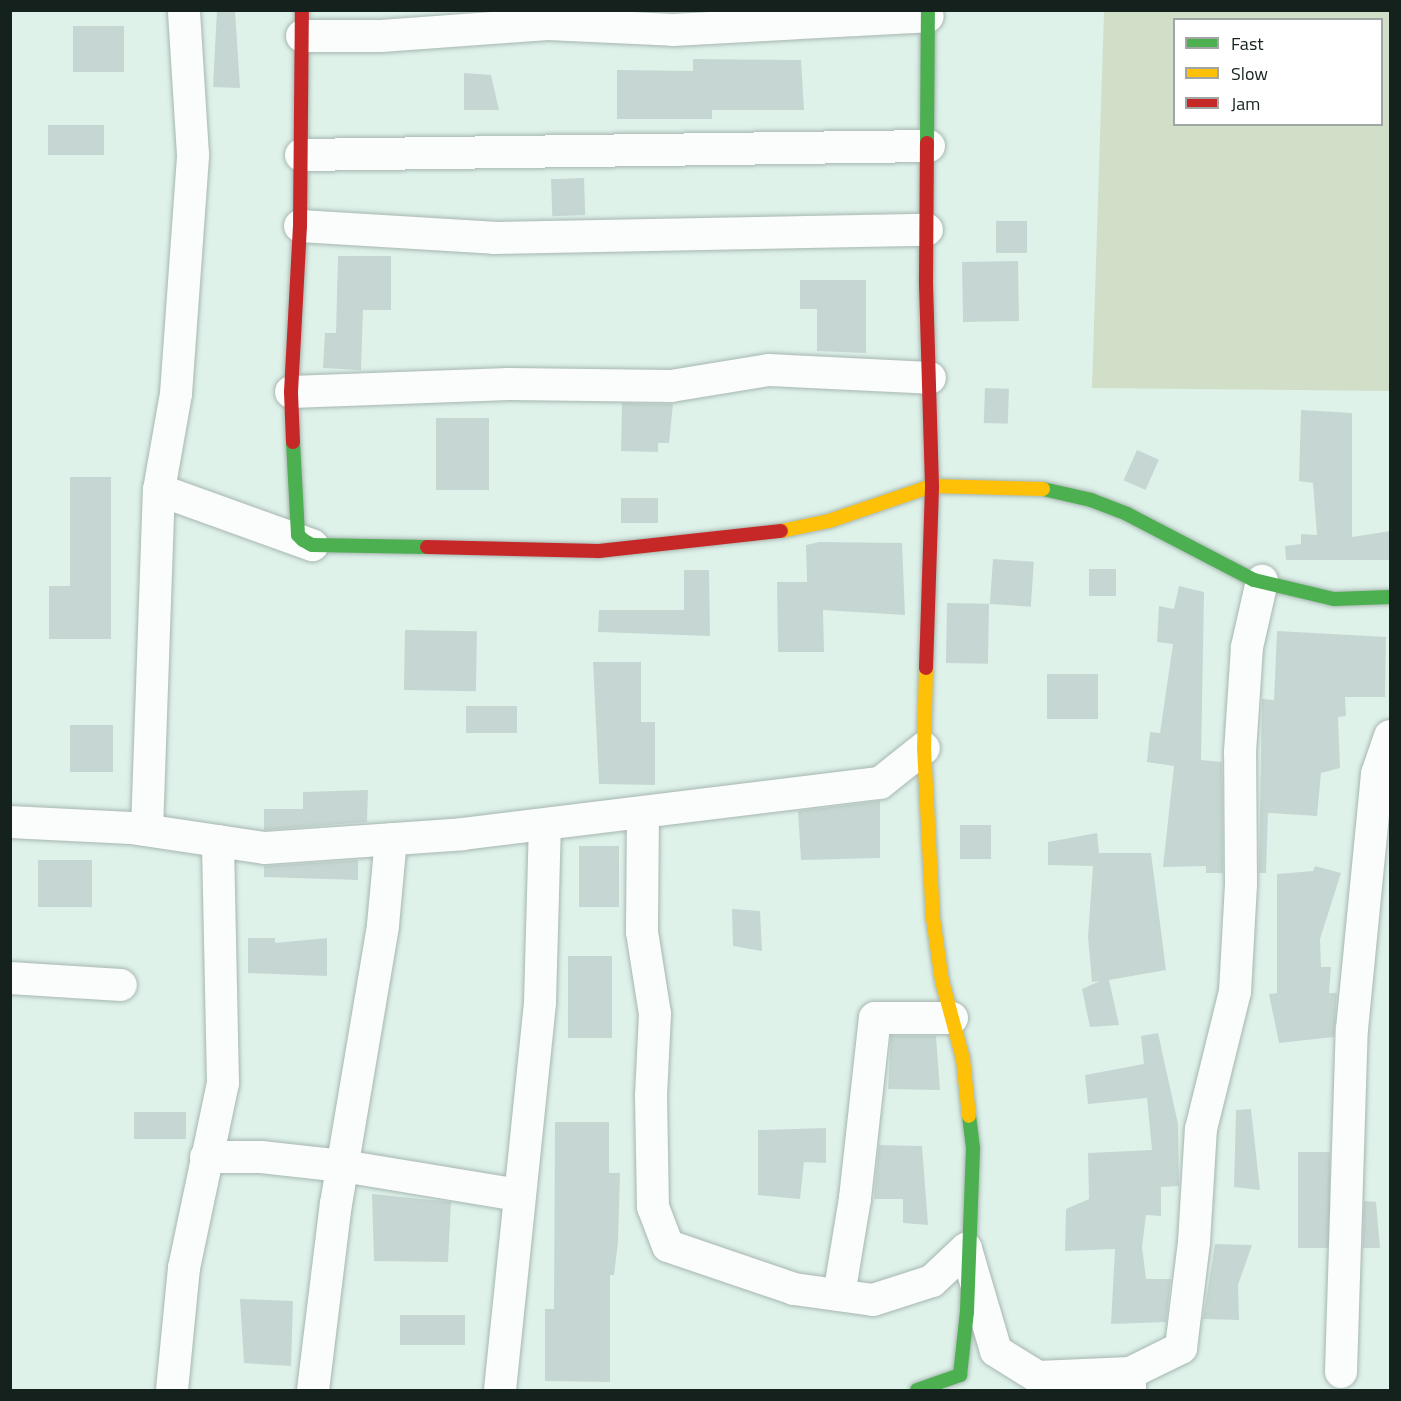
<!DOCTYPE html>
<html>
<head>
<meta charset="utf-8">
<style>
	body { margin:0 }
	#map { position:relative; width:1401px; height:1401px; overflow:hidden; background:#def2ea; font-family:"Titillium Web",sans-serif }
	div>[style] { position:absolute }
	.green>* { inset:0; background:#d1dfc8 }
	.building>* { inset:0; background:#c6d7d3; transform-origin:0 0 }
	.roads { filter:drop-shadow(0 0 2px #a7b6b0) drop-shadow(0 0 2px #a7b6b0) }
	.street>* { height:32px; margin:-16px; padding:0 16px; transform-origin:16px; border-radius:16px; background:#fafdfc }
	.fast>* { height:14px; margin:-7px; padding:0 7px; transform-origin:7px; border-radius:7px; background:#4caf50 }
	.slow>* { height:14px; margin:-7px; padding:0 7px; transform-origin:7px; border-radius:7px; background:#ffc107 }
	.jam>* { height:14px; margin:-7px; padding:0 7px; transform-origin:7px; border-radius:7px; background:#c62828 }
	span { translate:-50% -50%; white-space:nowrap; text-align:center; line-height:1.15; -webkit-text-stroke:4.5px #fff; paint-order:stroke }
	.frame { position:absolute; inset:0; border:12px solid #14211c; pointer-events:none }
	.legend { position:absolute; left:1173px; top:18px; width:210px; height:108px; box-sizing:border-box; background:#fff; border:2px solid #a1a6a4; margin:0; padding:8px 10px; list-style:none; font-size:18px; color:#14211c }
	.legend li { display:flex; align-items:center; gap:12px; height:30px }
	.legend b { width:30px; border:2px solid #a1a6a4 }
</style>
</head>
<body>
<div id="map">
	<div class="green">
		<i style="clip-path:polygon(evenodd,1104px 11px,1390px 11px,1390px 391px,1092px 388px,1104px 11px,1174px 20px,1382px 20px,1382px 124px,1174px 124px,1174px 20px)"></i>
	</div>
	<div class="building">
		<i style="clip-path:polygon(217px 10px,235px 10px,240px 88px,213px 87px)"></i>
		<i style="left:73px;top:26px;width:51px;height:46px"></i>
		<i style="clip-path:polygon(693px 59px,801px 60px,804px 110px,712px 110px,712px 119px,617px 119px,617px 70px,693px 71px)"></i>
		<i style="clip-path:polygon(464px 73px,491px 75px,499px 110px,464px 110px)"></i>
		<i style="left:48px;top:125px;width:56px;height:30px"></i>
		<i style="left:584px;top:178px;width:37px;height:33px;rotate:88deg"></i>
		<i style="left:1027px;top:221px;width:32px;height:31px;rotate:90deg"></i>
		<i style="clip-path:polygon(338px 256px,391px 256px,391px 310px,363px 310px,361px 370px,323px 368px,325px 333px,336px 333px)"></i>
		<i style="left:1018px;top:261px;width:60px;height:56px;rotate:89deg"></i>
		<i style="clip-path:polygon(800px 280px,866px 280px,866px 353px,817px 351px,817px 309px,800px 309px)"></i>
		<i style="left:985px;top:388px;width:24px;height:35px;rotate:2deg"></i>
		<i style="clip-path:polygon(622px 403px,673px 404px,669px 443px,658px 443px,658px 452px,621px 451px)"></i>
		<i style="clip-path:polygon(1301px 410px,1352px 413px,1352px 537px,1390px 531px,1390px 560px,1286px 560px,1285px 546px,1301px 544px,1301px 534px,1317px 535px,1313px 483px,1299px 481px)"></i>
		<i style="left:436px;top:418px;width:53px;height:72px"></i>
		<i style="left:1137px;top:450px;width:24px;height:33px;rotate:24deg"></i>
		<i style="clip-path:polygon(70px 477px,111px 477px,111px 639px,49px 639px,49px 586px,70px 586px)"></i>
		<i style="left:621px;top:498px;width:37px;height:25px"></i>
		<i style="clip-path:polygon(819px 542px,902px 543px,905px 615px,823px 610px,824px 652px,778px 652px,777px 582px,807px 582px,806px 545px)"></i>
		<i style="left:993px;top:559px;width:41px;height:45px;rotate:4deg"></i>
		<i style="left:1089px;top:569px;width:27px;height:27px"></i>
		<i style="clip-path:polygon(684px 570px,709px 570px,710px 636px,598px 632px,599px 610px,684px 610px)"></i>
		<i style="clip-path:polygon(1179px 586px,1204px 592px,1201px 760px,1222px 762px,1223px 873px,1206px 873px,1206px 866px,1163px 867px,1174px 766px,1147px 762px,1150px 732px,1160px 733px,1173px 644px,1157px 642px,1159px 606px,1174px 609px)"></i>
		<i style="left:947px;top:603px;width:42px;height:60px;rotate:1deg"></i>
		<i style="left:405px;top:630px;width:72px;height:60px;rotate:1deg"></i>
		<i style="clip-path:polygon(1277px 631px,1386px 637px,1385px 697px,1345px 697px,1346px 716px,1338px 717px,1340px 768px,1321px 773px,1317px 816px,1268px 813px,1266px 873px,1259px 873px,1262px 699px,1274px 700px)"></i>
		<i style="clip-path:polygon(593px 662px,641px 662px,641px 722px,655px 722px,655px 785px,599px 784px)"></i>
		<i style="left:1047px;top:674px;width:51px;height:45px"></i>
		<i style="left:466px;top:706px;width:51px;height:27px"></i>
		<i style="left:70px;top:725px;width:43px;height:47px"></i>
		<i style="clip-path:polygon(368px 790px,367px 822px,264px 830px,264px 809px,303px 809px,303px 792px)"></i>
		<i style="clip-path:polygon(880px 801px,880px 858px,801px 860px,798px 811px)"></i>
		<i style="left:960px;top:825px;width:31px;height:34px"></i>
		<i style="clip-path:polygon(1097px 833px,1099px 853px,1151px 853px,1166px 970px,1109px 980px,1119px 1025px,1090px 1027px,1082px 989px,1100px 981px,1092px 982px,1088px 937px,1093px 866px,1048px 865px,1048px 842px)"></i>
		<i style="left:579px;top:846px;width:40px;height:61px"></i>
		<i style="left:38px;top:860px;width:54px;height:47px"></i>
		<i style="clip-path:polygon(358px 860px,358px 880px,264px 877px,264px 866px)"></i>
		<i style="clip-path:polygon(1315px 866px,1341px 873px,1320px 939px,1321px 967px,1331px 967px,1329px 993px,1337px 993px,1334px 1037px,1279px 1043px,1269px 994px,1277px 993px,1277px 874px,1313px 871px)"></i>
		<i style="clip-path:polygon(732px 909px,760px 911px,762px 951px,733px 946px)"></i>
		<i style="clip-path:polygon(248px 938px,275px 938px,275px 943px,327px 938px,327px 976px,248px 973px)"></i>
		<i style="left:568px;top:956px;width:44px;height:82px"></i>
		<i style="clip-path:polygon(1158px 1033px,1178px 1124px,1179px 1186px,1161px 1187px,1161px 1216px,1146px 1215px,1142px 1247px,1146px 1279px,1171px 1279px,1166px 1322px,1111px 1324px,1115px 1249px,1065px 1251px,1066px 1209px,1089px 1199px,1088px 1153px,1152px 1150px,1147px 1098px,1088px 1104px,1085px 1075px,1144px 1064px,1141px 1036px)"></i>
		<i style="clip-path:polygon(891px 1036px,936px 1036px,940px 1090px,888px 1089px)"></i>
		<i style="clip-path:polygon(1251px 1109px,1260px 1190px,1234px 1187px,1236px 1110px)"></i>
		<i style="left:134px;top:1112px;width:52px;height:27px"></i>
		<i style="clip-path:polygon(555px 1122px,609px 1122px,609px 1173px,620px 1173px,618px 1242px,614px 1275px,610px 1275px,610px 1382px,545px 1381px,545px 1309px,554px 1309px)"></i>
		<i style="clip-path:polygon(826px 1128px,826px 1163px,804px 1162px,800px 1199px,758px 1195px,758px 1130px)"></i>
		<i style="clip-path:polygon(879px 1145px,922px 1146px,928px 1225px,903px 1223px,903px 1199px,874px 1199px)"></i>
		<i style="left:1298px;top:1152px;width:32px;height:96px"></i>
		<i style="clip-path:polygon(372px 1194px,451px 1202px,448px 1262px,374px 1261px)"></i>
		<i style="clip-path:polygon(1364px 1201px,1376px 1202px,1380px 1248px,1363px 1248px)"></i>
		<i style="clip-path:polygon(1215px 1244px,1252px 1245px,1238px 1285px,1239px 1320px,1203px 1319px)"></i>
		<i style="clip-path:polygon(240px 1299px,293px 1301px,291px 1366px,244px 1363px)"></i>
		<i style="left:400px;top:1315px;width:65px;height:30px"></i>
	</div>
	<div class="roads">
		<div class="street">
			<i style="left:302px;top:36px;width:79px"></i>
			<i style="left:381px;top:36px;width:167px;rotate:-4.1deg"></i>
			<i style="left:548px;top:24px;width:125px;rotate:2.7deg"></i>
			<i style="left:673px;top:30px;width:255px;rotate:-3.1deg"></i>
			<i style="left:301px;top:155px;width:628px;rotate:-0.82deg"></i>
			<i style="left:300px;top:226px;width:194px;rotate:3.5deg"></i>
			<i style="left:494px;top:238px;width:433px;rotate:-1.1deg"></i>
			<i style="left:291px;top:392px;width:218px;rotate:-2.1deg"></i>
			<i style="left:509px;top:384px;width:162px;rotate:0.7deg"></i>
			<i style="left:671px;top:386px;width:99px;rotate:-9.3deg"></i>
			<i style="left:769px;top:370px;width:161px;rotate:2.8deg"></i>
			<i style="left:159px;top:490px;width:97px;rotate:-80deg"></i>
			<i style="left:176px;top:394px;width:240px;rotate:-85.9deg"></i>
			<i style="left:193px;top:155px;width:145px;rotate:-93.6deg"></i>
			<i style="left:643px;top:813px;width:119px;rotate:90.5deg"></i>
			<i style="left:642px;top:932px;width:83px;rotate:81deg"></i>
			<i style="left:655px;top:1014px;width:81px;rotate:92.8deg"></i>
			<i style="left:651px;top:1095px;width:112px;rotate:89deg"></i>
			<i style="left:653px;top:1207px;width:42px;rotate:69deg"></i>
			<i style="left:668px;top:1246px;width:133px;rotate:18.8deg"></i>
			<i style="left:794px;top:1289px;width:80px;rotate:7.9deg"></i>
			<i style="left:873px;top:1300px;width:62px;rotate:-17.9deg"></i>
			<i style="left:932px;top:1281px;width:47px;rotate:-43.3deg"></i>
			<i style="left:966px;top:1249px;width:106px;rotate:73.6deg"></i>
			<i style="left:996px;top:1351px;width:49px;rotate:31.8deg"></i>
			<i style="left:1038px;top:1377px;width:92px;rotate:-2.5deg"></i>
			<i style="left:10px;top:822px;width:121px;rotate:2.8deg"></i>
			<i style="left:131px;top:828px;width:135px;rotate:8.5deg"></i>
			<i style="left:265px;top:848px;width:198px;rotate:-4deg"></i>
			<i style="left:463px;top:834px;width:420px;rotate:-7deg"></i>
			<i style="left:880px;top:783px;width:56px;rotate:-38.5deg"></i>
			<i style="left:147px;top:830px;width:340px;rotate:-88deg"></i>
			<i style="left:159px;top:490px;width:163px;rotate:19.8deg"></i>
			<i style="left:10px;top:978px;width:111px;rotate:3.6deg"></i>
			<i style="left:206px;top:1157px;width:55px"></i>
			<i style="left:261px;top:1157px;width:82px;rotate:6.3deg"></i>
			<i style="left:343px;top:1166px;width:177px;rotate:9.4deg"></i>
			<i style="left:839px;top:1295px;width:98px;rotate:-80.6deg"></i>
			<i style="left:855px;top:1198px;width:181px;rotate:-83.7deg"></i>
			<i style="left:875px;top:1018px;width:77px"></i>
			<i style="left:1341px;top:1372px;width:343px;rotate:-88.2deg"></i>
			<i style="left:1352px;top:1029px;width:256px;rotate:-84.4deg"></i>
			<i style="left:1377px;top:774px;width:40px;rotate:-71.1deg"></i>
			<i style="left:172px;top:1390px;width:123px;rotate:-84.4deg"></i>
			<i style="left:184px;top:1268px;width:189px;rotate:-78.1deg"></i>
			<i style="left:223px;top:1083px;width:242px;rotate:-91.2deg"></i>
			<i style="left:313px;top:1390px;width:187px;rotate:-83deg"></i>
			<i style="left:336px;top:1204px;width:283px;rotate:-80.4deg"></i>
			<i style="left:383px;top:925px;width:86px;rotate:-84.7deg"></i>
			<i style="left:500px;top:1390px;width:390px;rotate:-84.1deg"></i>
			<i style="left:540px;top:1002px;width:177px;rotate:-88.4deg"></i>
			<i style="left:1130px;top:1390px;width:17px;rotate:-90deg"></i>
			<i style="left:1130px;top:1373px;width:57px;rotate:-26.1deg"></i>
			<i style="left:1181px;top:1348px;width:107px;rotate:-83deg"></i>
			<i style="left:1194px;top:1242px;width:113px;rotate:-86.5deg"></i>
			<i style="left:1201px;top:1129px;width:141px;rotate:-76.1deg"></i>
			<i style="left:1235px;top:992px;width:108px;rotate:-86.8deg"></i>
			<i style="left:1241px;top:884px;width:132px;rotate:-90.4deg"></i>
			<i style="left:1240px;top:752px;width:105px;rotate:-86.2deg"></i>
			<i style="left:1247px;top:647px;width:68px;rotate:-77.2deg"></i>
		</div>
		<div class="fast">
			<i style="left:927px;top:143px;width:133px;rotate:-89.6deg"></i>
			<i style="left:293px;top:442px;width:93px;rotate:86.9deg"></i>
			<i style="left:298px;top:535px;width:7px;rotate:45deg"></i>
			<i style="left:303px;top:540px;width:10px;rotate:29deg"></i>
			<i style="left:312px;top:545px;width:115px;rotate:1deg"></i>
			<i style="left:1043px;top:489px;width:49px;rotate:12.9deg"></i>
			<i style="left:1091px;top:500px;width:39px;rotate:21deg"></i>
			<i style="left:1127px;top:514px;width:143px;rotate:27.5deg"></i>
			<i style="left:1254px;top:580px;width:82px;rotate:13.4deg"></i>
			<i style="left:1334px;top:599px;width:56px;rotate:-2deg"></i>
			<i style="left:917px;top:1390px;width:46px;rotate:-19.2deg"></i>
			<i style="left:960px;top:1375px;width:63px;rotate:-83.7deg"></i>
			<i style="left:967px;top:1312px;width:164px;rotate:-87.9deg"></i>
			<i style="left:973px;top:1148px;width:32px;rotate:-97deg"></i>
		</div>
		<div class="slow">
			<i style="left:781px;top:531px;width:49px;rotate:-11.8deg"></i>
			<i style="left:829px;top:521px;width:109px;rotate:-18.8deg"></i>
			<i style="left:932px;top:486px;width:111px;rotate:1.5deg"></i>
			<i style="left:926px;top:668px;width:80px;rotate:91.4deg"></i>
			<i style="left:924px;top:748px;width:170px;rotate:87deg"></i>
			<i style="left:933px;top:918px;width:64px;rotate:81.9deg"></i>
			<i style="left:942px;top:981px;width:81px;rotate:74.9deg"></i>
			<i style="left:963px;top:1059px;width:57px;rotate:84deg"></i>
		</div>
		<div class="jam">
			<i style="left:293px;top:442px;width:50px;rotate:-92.3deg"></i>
			<i style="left:291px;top:392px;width:166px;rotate:-86.9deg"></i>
			<i style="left:300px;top:226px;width:216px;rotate:-89.5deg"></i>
			<i style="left:427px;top:547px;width:172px;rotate:1.3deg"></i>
			<i style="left:599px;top:551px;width:183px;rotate:-6.3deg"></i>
			<i style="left:926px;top:668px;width:182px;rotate:-88.1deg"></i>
			<i style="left:932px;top:486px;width:204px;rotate:-91.7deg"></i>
			<i style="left:926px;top:282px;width:139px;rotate:-89.6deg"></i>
		</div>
	</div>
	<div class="frame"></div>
	<ul class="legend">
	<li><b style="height:8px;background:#4caf50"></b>Fast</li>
	<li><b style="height:8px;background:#ffc107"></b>Slow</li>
	<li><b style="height:8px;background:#c62828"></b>Jam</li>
	</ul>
</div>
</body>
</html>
